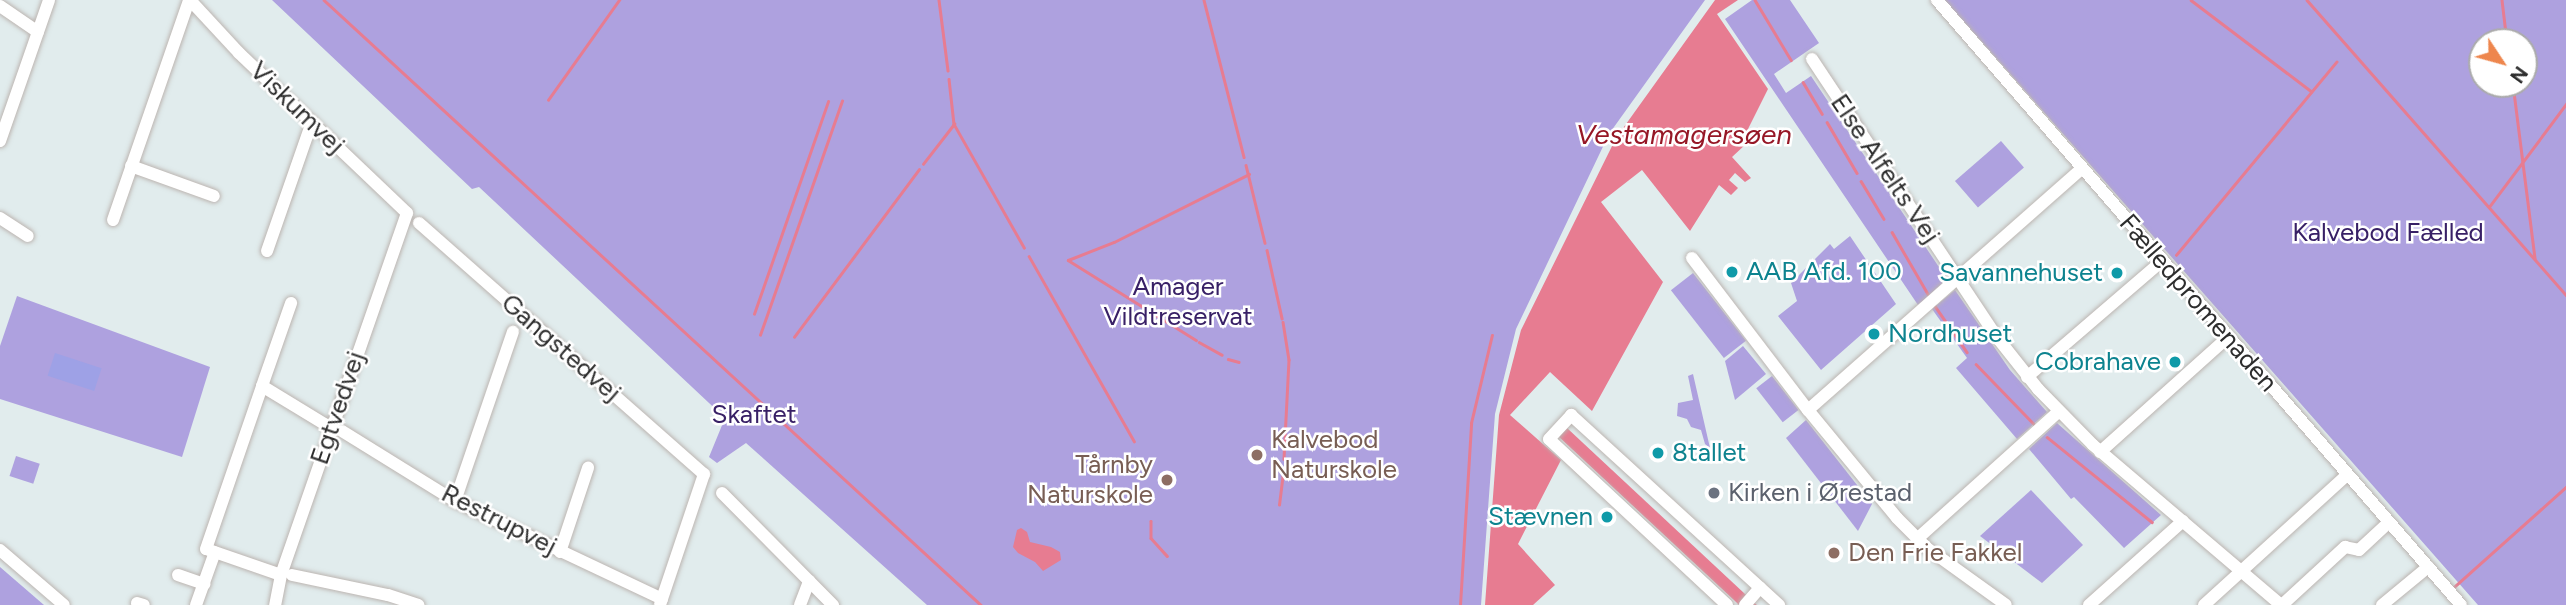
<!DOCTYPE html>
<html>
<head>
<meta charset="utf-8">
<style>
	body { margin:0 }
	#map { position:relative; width:2566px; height:605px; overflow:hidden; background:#e1eced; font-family:Figtree,sans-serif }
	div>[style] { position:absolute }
	.green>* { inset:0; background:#aea1df; transform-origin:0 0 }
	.pitch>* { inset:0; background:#9ea1e6; transform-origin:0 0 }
	.water>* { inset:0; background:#e77c91; transform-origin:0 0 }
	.stream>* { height:2.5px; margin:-1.25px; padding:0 1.25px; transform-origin:1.25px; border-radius:1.25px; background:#e77c91 }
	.roads { filter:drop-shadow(0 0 2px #bcb5b1) drop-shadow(0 0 2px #bcb5b1) }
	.minor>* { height:12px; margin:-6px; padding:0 6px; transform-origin:6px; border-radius:6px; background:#fff }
	.dots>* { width:19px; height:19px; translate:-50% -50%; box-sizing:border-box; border:4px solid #fff; border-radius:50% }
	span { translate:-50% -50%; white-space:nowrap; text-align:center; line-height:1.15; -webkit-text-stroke:5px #fff; paint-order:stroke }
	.street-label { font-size:26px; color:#2d2d2d }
	.park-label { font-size:26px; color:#382066 }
	.culture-label { font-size:26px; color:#0d838f }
	.left { translate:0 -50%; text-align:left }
	.right { translate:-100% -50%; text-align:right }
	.education-label { font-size:26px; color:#785e54 }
	.worship-label { font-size:26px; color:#5b616d }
	.water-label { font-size:28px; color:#961726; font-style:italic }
	.north { position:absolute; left:2468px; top:28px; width:70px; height:70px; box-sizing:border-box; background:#fff; border:2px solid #ababab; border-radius:50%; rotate:126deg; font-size:19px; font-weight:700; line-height:28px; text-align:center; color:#2d2d2d }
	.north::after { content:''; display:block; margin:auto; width:24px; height:32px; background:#ee864d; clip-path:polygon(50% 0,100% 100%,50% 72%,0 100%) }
</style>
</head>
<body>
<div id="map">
	<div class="green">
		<i style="clip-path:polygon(272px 0,1705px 0,1609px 134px,1516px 329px,1495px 414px,1481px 605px,927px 605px,746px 443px,717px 463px,709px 457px,725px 418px,479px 187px,472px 189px)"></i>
		<i style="clip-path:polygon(1752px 0,1790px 0,1819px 43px,1774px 74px,1786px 93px,1811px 76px,1947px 279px,1918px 305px,1725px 19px)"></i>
		<i style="clip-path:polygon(evenodd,1945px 0,2566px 0,2566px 605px,2478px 605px,1945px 0,2524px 42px,2524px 84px,2482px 84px,2482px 42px,2524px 42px)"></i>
		<i style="left:2001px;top:141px;width:35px;height:61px;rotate:49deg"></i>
		<i style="clip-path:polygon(1850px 236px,1896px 304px,1821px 370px,1778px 316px,1797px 301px,1791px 283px,1830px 244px,1834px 249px)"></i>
		<i style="left:1693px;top:273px;width:86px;height:28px;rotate:52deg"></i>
		<i style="clip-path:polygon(1955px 290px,2010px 370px,2047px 412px,2017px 439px,1956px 368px,1967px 358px,1932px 309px)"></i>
		<i style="clip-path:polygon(17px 296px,210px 367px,182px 457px,0 399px,0 346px)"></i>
		<i style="clip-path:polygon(1743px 346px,1766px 374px,1735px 400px,1725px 361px)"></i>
		<i style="clip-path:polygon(1693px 374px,1710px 448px,1705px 444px,1701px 430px,1691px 427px,1687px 419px,1677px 416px,1678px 403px,1693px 400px,1688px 376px)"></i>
		<i style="left:1772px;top:376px;width:43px;height:20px;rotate:52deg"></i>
		<i style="clip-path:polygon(1806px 420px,1872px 504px,1858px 531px,1786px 438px)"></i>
		<i style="clip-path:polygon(2057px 423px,2161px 515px,2124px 548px,2074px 497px,2071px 499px,2029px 449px)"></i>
		<i style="left:16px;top:456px;width:25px;height:21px;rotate:18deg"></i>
		<i style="clip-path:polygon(2031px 490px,2083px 545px,2042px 583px,1980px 536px)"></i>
		<i style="clip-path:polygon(0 567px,44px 605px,0 605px)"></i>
	</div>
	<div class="pitch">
		<i style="left:55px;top:353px;width:49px;height:24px;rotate:18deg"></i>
	</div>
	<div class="water">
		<i style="clip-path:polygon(1715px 0,1738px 0,1717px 14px,1768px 89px,1743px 139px,1746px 144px,1732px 157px,1751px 178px,1745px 182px,1735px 173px,1729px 180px,1738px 188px,1731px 195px,1719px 185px,1690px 231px,1642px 170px,1601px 202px,1663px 282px,1592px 411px,1550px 372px,1510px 415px,1561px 460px,1518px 544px,1555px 585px,1533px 605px,1485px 605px,1499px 415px,1521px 330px,1616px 138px)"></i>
		<i style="left:1567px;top:428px;width:262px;height:12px;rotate:43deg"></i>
		<i style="clip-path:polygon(1021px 528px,1027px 532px,1030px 542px,1051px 547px,1060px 552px,1061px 560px,1043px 571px,1035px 562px,1018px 553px,1013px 547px,1017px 530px)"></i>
	</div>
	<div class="stream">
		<i style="left:324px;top:0;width:893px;rotate:42.64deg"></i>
		<i style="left:939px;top:0;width:71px;rotate:82.7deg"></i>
		<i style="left:1204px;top:0;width:162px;rotate:75.7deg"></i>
		<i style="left:1755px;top:0;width:70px;rotate:59deg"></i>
		<i style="left:2191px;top:0;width:151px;rotate:37.2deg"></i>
		<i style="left:2307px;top:0;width:393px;rotate:48.7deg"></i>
		<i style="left:2502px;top:0;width:42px;rotate:83.2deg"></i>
		<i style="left:949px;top:79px;width:45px;rotate:83.7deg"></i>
		<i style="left:954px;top:124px;width:142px;rotate:60.4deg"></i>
		<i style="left:1803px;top:82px;width:37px;rotate:59deg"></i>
		<i style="left:2513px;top:84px;width:176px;rotate:82.8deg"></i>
		<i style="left:548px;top:100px;width:123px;rotate:-54.6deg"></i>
		<i style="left:1827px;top:122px;width:59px;rotate:59.5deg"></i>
		<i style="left:923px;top:164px;width:51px;rotate:-52.2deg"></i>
		<i style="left:1246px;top:165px;width:80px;rotate:76.3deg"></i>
		<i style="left:1861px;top:181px;width:44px;rotate:58.8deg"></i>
		<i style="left:2489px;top:207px;width:129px;rotate:-53.2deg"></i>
		<i style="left:1892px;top:232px;width:72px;rotate:59.9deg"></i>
		<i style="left:1267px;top:250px;width:70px;rotate:77.6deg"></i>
		<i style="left:2176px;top:255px;width:251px;rotate:-50.3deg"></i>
		<i style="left:1029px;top:256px;width:213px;rotate:60.4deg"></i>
		<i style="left:1068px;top:260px;width:49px;rotate:-21.4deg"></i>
		<i style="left:1114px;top:242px;width:151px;rotate:-26.7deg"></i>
		<i style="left:1068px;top:260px;width:151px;rotate:32deg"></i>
		<i style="left:1935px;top:306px;width:56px;rotate:55.2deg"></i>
		<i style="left:754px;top:314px;width:225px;rotate:-70.8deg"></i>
		<i style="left:1283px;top:322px;width:38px;rotate:81deg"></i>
		<i style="left:1289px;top:360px;width:99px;rotate:92.9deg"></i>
		<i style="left:760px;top:335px;width:248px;rotate:-70.7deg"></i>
		<i style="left:794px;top:337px;width:209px;rotate:-53.3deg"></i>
		<i style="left:1199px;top:342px;width:26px;rotate:29deg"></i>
		<i style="left:1228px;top:359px;width:11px;rotate:15deg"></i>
		<i style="left:1976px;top:364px;width:83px;rotate:46deg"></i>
		<i style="left:2047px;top:437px;width:135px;rotate:39deg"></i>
		<i style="left:1279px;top:505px;width:33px;rotate:-83deg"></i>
		<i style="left:1151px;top:521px;width:17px;rotate:90deg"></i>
		<i style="left:1151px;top:538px;width:24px;rotate:48deg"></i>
		<i style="left:2454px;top:587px;width:150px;rotate:-41.8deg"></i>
		<i style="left:1460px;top:605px;width:182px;rotate:-86.5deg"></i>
		<i style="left:1471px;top:423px;width:90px;rotate:-76.6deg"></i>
	</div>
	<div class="roads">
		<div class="minor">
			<i style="left:190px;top:0;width:72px;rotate:47.2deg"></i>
			<i style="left:239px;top:53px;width:232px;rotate:43.6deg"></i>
			<i style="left:407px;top:213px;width:383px;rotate:109.2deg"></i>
			<i style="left:281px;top:575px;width:31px;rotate:101deg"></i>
			<i style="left:1937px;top:0;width:800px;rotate:49.1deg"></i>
			<i style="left:0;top:6px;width:46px;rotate:34.4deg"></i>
			<i style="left:1812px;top:59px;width:333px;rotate:56.4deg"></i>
			<i style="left:1996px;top:336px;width:68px;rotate:51.6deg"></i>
			<i style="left:2038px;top:389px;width:78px;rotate:45.5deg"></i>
			<i style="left:2093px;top:445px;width:247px;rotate:40.4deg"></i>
			<i style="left:0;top:141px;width:149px;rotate:-70.8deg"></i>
			<i style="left:131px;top:166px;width:88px;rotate:19.9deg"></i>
			<i style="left:0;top:218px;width:33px;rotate:33deg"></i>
			<i style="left:113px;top:220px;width:233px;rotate:-70.9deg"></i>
			<i style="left:419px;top:223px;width:380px;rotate:41.4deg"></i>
			<i style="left:704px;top:474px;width:138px;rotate:108.6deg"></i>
			<i style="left:267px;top:251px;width:137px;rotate:-70.8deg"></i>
			<i style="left:1692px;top:258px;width:191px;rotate:52.7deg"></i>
			<i style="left:1808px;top:410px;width:140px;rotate:50.5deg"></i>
			<i style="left:1897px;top:518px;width:42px;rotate:45deg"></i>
			<i style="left:1927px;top:548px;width:97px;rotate:35.8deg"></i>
			<i style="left:2027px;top:377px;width:178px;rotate:-40.7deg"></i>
			<i style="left:262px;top:386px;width:88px;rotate:-70.7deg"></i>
			<i style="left:1808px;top:410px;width:364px;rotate:-41.4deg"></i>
			<i style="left:342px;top:431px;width:133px;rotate:31.8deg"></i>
			<i style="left:455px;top:501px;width:229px;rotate:25.3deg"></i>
			<i style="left:2100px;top:452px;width:172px;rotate:-41.9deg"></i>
			<i style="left:722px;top:493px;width:158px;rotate:45.3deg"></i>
			<i style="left:455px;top:501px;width:179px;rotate:-71.1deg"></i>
			<i style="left:1917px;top:539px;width:191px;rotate:-42deg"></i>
			<i style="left:0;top:550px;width:84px;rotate:40.7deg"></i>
			<i style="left:560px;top:552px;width:89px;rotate:-71.6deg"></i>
			<i style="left:178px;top:575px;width:28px;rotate:19deg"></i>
			<i style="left:281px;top:575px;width:79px;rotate:-160.9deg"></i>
			<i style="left:206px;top:549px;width:172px;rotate:-71deg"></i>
			<i style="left:262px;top:386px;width:81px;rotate:31.3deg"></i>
			<i style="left:292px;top:575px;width:98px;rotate:11.8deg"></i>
			<i style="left:388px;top:595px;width:32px;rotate:18deg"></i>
			<i style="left:137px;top:603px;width:7px;rotate:16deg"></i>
			<i style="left:196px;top:605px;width:56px;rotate:-70.3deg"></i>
			<i style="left:800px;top:605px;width:26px;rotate:-69deg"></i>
			<i style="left:1727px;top:605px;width:243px;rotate:-137deg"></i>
			<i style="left:1549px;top:439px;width:33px;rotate:-47deg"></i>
			<i style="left:1571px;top:415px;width:282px;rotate:42.4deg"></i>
			<i style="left:1745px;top:605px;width:23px;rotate:-49deg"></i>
			<i style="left:2089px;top:605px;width:126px;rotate:-41.8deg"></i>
			<i style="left:2204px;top:605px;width:193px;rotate:-42.3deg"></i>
			<i style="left:2282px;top:605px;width:86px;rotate:-42.6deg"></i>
			<i style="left:2345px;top:547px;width:14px;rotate:12deg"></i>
			<i style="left:2359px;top:550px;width:41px;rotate:-43deg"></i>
			<i style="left:2382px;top:605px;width:60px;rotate:-39.6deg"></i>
		</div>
	</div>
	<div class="dots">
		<i style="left:1732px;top:272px;background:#0f9aa8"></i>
		<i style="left:2117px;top:273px;background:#0f9aa8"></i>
		<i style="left:1874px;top:334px;background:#0f9aa8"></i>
		<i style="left:2175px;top:362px;background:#0f9aa8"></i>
		<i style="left:1658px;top:453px;background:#0f9aa8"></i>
		<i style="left:1257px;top:455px;background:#8d6e63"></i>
		<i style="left:1167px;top:480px;background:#8d6e63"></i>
		<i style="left:1714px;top:493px;background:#6b7280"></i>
		<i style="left:1607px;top:517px;background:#0f9aa8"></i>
		<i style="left:1834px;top:553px;background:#8d6e63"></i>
	</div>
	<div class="street-label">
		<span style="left:297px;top:108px;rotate:44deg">Viskumvej</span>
		<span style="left:1885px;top:169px;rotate:56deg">Else Alfelts Vej</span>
		<span style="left:2198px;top:303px;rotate:49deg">Fælledpromenaden</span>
		<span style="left:561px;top:348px;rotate:41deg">Gangstedvej</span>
		<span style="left:338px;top:408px;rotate:-71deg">Egtvedvej</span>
		<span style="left:499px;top:520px;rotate:27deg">Restrupvej</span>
	</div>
	<div class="park-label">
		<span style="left:2388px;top:233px">Kalvebod Fælled</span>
		<span style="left:1178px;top:302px">Amager<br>Vildtreservat</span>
		<span style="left:754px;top:415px">Skaftet</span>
	</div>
	<div class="culture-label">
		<span class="left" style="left:1746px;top:272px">AAB Afd. 100</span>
		<span class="right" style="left:2103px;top:273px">Savannehuset</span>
		<span class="left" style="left:1888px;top:334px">Nordhuset</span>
		<span class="right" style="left:2161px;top:362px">Cobrahave</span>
		<span class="left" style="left:1672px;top:453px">8tallet</span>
		<span class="right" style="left:1593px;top:517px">Stævnen</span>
	</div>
	<div class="education-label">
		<span class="left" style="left:1271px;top:455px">Kalvebod<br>Naturskole</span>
		<span class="right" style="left:1153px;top:480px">Tårnby<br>Naturskole</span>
		<span class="left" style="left:1848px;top:553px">Den Frie Fakkel</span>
	</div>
	<div class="worship-label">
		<span class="left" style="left:1728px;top:493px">Kirken i Ørestad</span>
	</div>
	<div class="water-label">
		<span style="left:1684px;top:134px">Vestamagersøen</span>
	</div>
	<div class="north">N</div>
</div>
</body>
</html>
